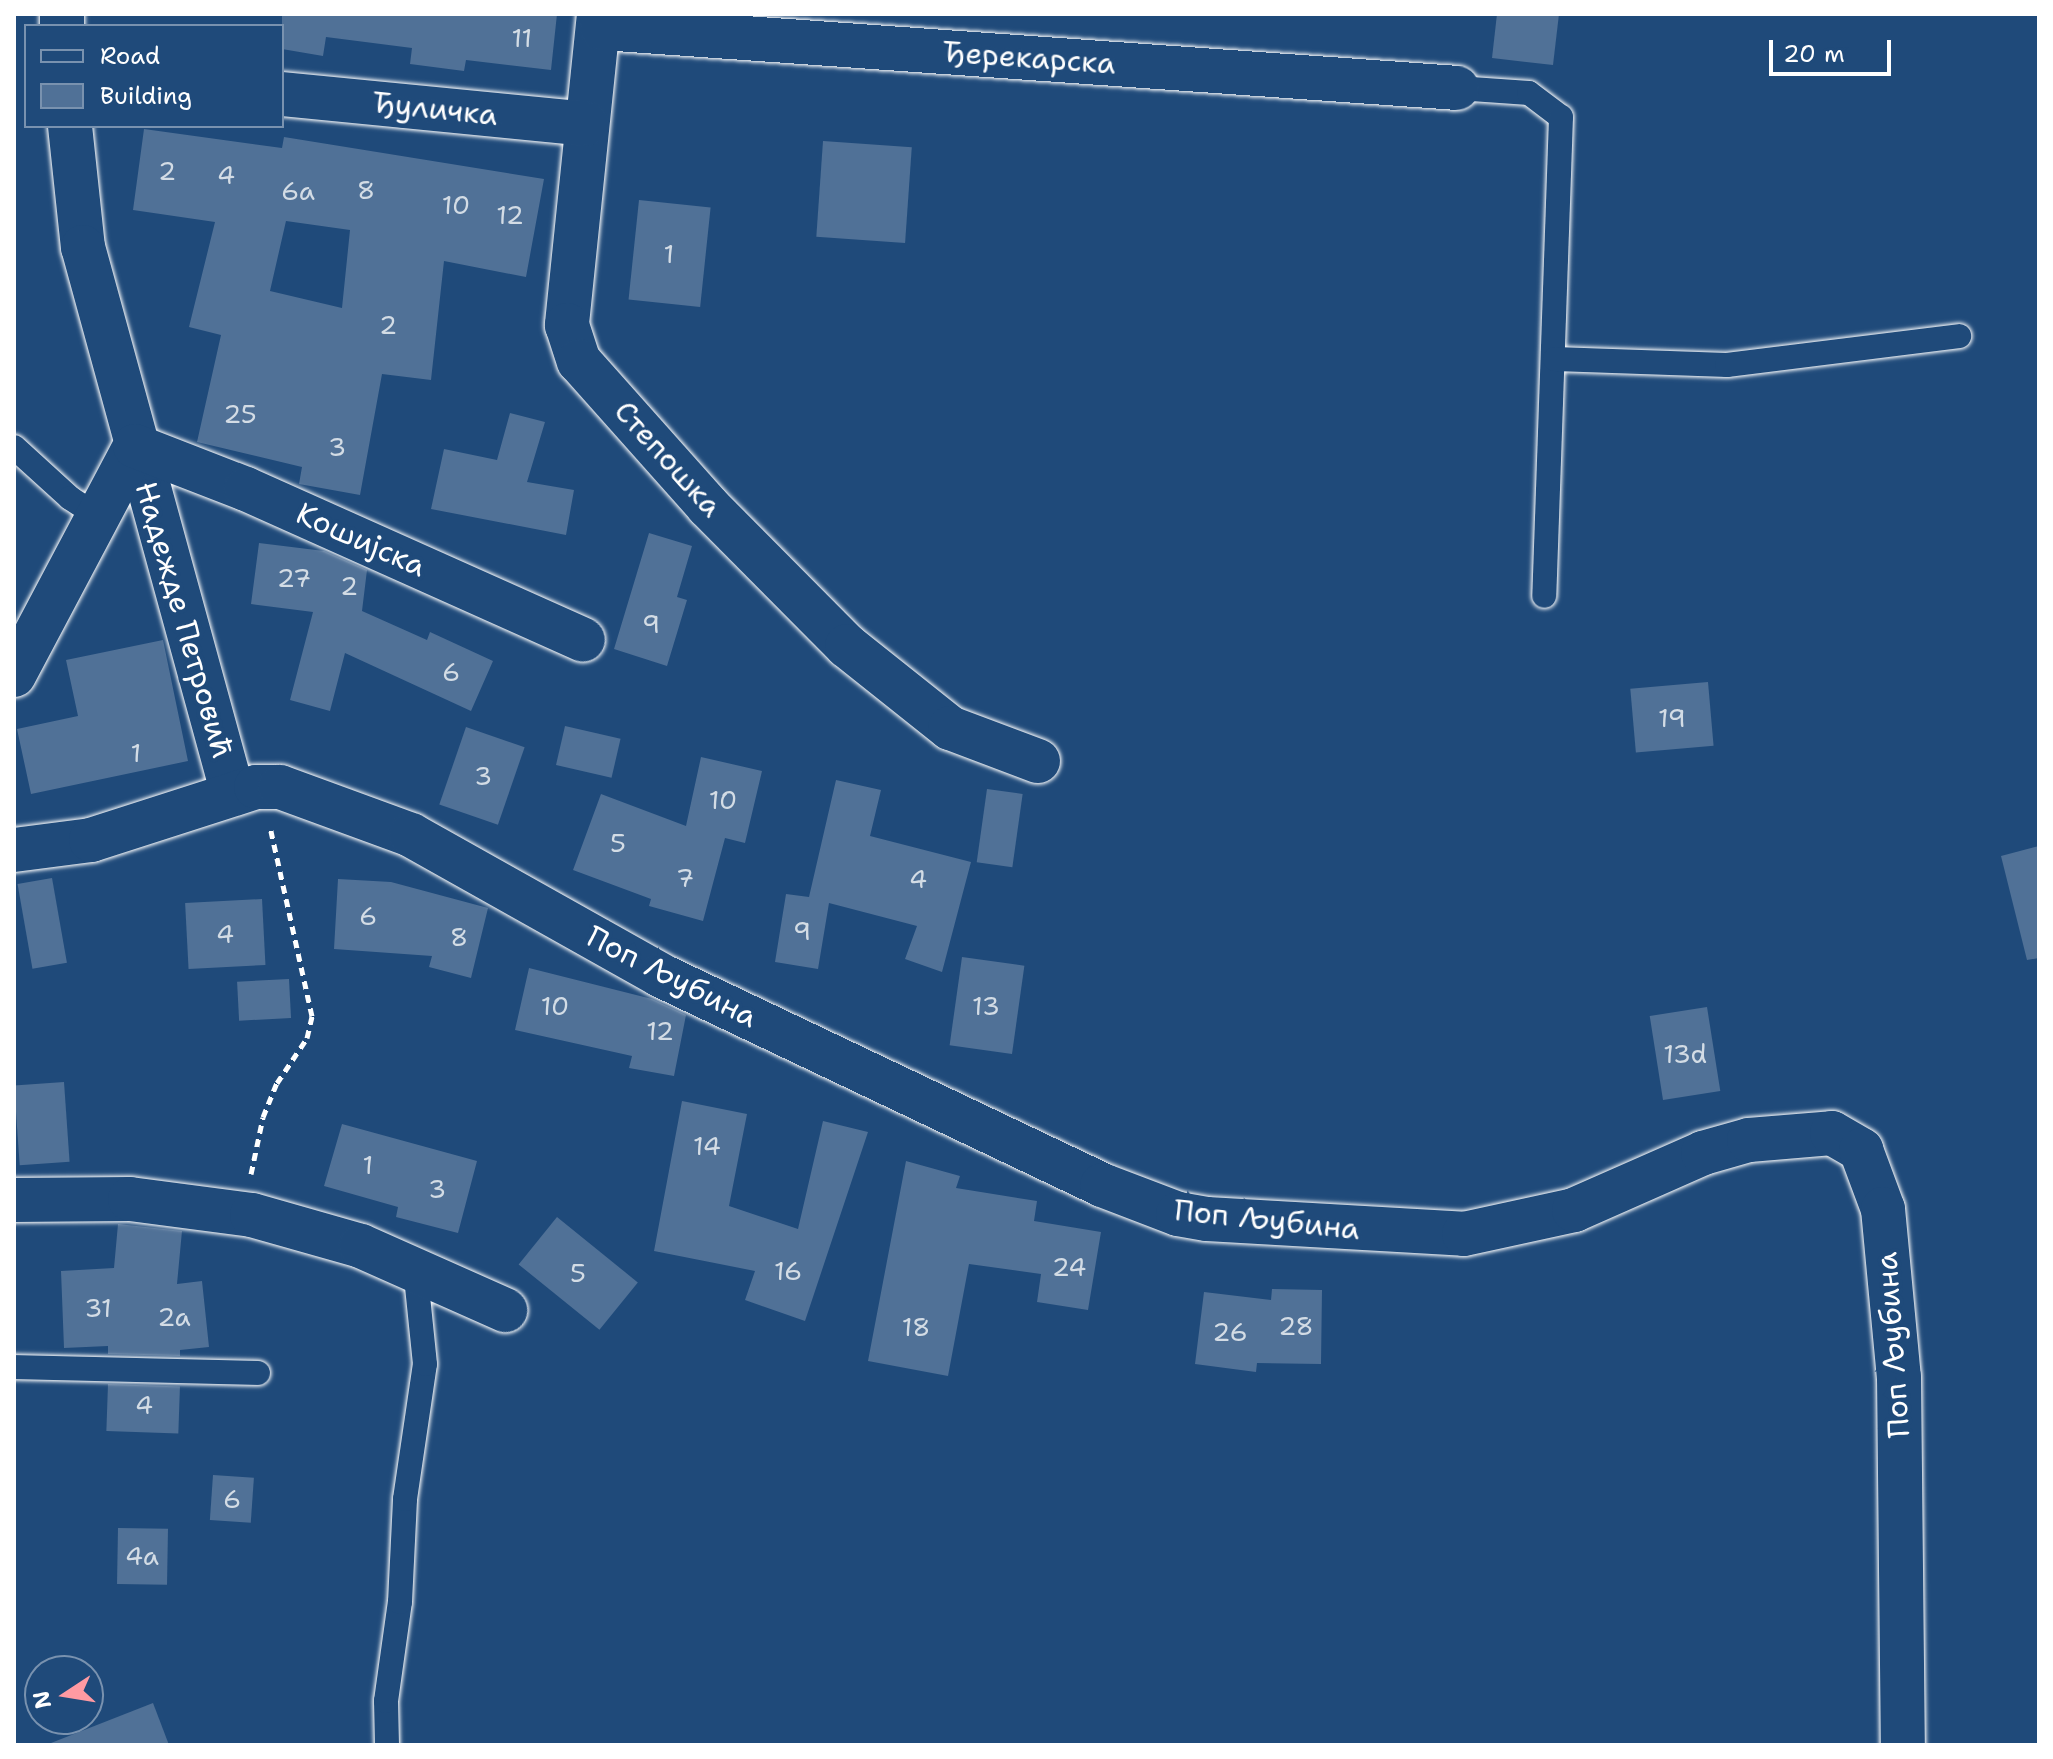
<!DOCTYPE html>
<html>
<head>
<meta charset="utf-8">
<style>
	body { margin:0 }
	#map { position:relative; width:2053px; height:1759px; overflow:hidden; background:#1f4a7a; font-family:"Shantell Sans",sans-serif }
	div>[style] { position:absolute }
	.building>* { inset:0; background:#507197; transform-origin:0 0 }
	.path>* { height:5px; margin-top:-2.5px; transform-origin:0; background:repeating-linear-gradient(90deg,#fff 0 8px,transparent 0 14px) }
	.roads { filter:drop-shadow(0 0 2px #fff) drop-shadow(0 0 2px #fff) }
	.service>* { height:24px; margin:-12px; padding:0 12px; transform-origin:12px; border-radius:12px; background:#1f4a7a }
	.minor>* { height:44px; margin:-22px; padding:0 22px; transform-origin:22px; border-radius:22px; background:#1f4a7a }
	span { translate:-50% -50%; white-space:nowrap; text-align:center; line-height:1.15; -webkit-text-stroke:8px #1f4a7a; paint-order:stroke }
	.number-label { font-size:26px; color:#d3dce5 }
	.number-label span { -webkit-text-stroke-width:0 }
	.street-label { font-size:30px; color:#fff }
	.frame { position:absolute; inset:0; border:16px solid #fff; pointer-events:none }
	.legend { position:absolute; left:24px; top:24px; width:260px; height:104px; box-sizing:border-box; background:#1f4a7a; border:2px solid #7992af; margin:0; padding:10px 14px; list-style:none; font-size:24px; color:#fff }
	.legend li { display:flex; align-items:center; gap:16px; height:40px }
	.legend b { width:40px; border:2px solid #7992af }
	.north { position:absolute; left:24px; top:1655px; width:80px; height:80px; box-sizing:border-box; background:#1f4a7a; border:2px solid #7992af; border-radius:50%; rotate:258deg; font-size:22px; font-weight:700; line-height:32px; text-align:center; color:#fff }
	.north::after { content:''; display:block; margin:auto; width:28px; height:36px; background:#ff9aa2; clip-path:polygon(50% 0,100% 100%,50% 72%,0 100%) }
	.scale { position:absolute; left:1769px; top:40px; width:122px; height:36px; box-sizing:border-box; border:4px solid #fff; border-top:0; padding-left:10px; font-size:24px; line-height:28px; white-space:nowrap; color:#fff; -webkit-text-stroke:6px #1f4a7a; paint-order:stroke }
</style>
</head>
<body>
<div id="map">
	<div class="building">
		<i style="clip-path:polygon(282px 14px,557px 14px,551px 70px,466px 60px,464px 71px,410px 64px,412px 48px,326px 37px,323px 56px,282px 49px)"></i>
		<i style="clip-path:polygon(1497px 14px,1559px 14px,1553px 65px,1492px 58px)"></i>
		<i style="clip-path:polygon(evenodd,144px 129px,282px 148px,284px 137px,544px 179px,526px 277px,444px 261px,431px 380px,382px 374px,360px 495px,299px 484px,302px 467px,197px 442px,221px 335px,189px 327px,215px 222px,133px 210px,144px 129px,286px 221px,350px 230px,342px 308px,270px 291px,286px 221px)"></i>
		<i style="left:823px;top:141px;width:89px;height:96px;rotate:4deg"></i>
		<i style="left:639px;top:200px;width:72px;height:100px;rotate:6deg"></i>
		<i style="clip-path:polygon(510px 413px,545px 422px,527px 482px,574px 490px,566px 535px,431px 509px,444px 449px,497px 460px)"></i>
		<i style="clip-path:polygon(649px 533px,692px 546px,677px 597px,687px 600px,667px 666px,614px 649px)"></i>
		<i style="clip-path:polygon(259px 543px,324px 551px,367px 570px,362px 611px,427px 640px,430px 632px,493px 661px,471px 711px,345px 653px,330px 711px,290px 700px,313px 612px,251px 604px)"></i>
		<i style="clip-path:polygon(163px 640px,188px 761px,31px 794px,17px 729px,78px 716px,66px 660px)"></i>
		<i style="left:1708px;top:682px;width:64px;height:78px;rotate:85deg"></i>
		<i style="left:565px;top:726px;width:57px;height:40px;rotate:13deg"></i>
		<i style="left:466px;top:727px;width:62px;height:82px;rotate:19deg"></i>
		<i style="clip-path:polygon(701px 757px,762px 771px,745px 843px,725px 838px,703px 921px,649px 906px,651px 899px,573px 870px,601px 794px,686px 826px)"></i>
		<i style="clip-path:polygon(836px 780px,881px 790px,870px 836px,971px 862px,942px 972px,905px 959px,917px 926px,829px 903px,818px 969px,775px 962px,786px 894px,809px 897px)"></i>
		<i style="left:987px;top:789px;width:36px;height:74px;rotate:8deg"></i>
		<i style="clip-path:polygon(2039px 846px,2039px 958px,2027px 960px,2001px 856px)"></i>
		<i style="left:52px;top:878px;width:86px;height:35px;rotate:80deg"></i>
		<i style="clip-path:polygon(338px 879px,391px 882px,488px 908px,471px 978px,429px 967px,432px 956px,334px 949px)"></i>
		<i style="left:262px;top:899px;width:66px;height:77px;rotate:87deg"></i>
		<i style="left:962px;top:957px;width:63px;height:89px;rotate:8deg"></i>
		<i style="clip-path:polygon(529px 968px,652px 999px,686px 1015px,674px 1076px,629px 1068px,632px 1056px,515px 1030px)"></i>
		<i style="left:289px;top:979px;width:39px;height:52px;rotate:87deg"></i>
		<i style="left:1707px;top:1007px;width:85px;height:58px;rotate:81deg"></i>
		<i style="left:64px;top:1082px;width:80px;height:50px;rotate:86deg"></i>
		<i style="clip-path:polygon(682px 1101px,747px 1114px,729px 1206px,798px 1229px,823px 1121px,868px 1132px,805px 1321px,745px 1300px,755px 1271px,654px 1251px)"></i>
		<i style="clip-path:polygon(342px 1124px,477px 1161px,458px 1233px,396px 1217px,398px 1207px,324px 1186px)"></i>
		<i style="clip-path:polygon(906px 1161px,960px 1176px,956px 1188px,1037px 1201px,1034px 1221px,1101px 1232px,1088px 1310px,1037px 1302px,1041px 1274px,969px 1264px,948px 1376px,868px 1361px)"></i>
		<i style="left:557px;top:1217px;width:104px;height:61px;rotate:39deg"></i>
		<i style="clip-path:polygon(118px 1224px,182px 1231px,177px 1284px,202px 1281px,209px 1347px,180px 1350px,180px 1356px,108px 1354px,108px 1346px,64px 1348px,61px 1271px,114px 1268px)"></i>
		<i style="clip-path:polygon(1272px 1289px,1322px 1290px,1321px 1364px,1257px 1363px,1256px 1372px,1195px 1364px,1204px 1292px,1271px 1300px)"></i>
		<i style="left:108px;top:1384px;width:72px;height:47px;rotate:2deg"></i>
		<i style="left:213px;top:1475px;width:41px;height:45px;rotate:4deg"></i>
		<i style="left:118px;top:1528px;width:50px;height:56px;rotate:1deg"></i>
		<i style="clip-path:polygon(153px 1703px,169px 1745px,52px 1745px,51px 1743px)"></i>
	</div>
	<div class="path">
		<i style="left:251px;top:1174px;width:58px;rotate:-78.1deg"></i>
		<i style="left:263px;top:1117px;width:37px;rotate:-68deg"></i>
		<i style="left:277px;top:1083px;width:54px;rotate:-56.3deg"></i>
		<i style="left:307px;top:1038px;width:23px;rotate:-77deg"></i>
		<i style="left:312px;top:1016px;width:194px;rotate:-102.5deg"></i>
	</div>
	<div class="roads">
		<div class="service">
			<i style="left:1457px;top:88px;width:72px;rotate:4deg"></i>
			<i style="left:1529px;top:93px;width:40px;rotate:37deg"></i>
			<i style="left:1561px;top:117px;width:479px;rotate:92deg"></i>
			<i style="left:1555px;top:359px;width:172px;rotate:2deg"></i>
			<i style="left:1727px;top:365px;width:234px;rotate:-7.1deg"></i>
			<i style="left:14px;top:447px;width:76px;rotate:42.3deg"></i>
			<i style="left:70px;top:498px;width:33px;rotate:33deg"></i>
			<i style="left:14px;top:1367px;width:244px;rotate:1.4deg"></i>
			<i style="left:387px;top:1745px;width:44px;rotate:-91.3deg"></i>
			<i style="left:386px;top:1701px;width:100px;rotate:-82deg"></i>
			<i style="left:400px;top:1602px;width:103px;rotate:-87.2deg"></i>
			<i style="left:405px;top:1499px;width:136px;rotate:-81.6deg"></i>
			<i style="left:425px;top:1364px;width:98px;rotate:-95.9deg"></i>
		</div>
		<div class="minor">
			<i style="left:62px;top:14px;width:12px;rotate:90deg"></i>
			<i style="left:599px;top:14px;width:313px;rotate:95.9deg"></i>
			<i style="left:567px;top:325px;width:38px;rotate:72deg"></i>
			<i style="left:579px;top:361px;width:194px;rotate:48.3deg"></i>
			<i style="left:708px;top:506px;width:197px;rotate:45.2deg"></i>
			<i style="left:847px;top:646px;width:132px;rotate:38.5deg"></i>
			<i style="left:950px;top:728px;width:94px;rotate:20.6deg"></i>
			<i style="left:602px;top:28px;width:857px;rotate:4.01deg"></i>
			<i style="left:282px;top:94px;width:306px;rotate:5.6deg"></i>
			<i style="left:70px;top:126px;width:122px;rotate:83.9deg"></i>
			<i style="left:83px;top:247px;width:567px;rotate:74.67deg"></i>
			<i style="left:14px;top:675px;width:259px;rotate:-62.1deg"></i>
			<i style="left:135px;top:446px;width:119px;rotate:21.2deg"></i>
			<i style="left:246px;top:489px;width:369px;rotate:24.1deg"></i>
			<i style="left:14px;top:850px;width:78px;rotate:-7.4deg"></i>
			<i style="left:91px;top:840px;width:173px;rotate:-17.8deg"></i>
			<i style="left:256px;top:787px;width:24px"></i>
			<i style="left:280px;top:787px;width:140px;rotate:20.1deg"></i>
			<i style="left:411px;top:835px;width:286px;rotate:29.3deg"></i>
			<i style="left:660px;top:975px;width:489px;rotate:25.4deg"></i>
			<i style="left:1102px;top:1185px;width:81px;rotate:20.9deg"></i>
			<i style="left:1178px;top:1214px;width:29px;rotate:10deg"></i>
			<i style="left:1207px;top:1219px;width:257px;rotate:3.3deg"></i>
			<i style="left:1464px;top:1234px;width:113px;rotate:-12.3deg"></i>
			<i style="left:1574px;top:1210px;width:141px;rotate:-23.8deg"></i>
			<i style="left:1703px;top:1153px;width:48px;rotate:-15.8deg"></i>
			<i style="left:1749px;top:1140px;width:83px;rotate:-4.8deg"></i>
			<i style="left:1832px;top:1133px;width:34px;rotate:30deg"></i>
			<i style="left:1861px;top:1150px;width:63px;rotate:69.6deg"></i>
			<i style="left:1883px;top:1209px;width:169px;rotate:84.6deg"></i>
			<i style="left:1899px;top:1377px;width:368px;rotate:89.4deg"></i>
			<i style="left:14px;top:1200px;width:116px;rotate:-0.5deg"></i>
			<i style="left:130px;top:1199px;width:123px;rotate:7.5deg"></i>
			<i style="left:252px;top:1215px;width:113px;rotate:15.9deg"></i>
			<i style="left:361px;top:1246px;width:158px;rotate:24deg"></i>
		</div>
	</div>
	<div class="number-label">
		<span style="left:522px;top:38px">11</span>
		<span style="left:167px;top:171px">2</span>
		<span style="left:226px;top:175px">4</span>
		<span style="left:366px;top:190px">8</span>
		<span style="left:298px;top:191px">6a</span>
		<span style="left:456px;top:205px">10</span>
		<span style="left:510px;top:215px">12</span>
		<span style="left:669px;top:254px">1</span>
		<span style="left:388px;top:325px">2</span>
		<span style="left:240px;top:414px">25</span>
		<span style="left:337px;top:447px">3</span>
		<span style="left:294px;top:578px">27</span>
		<span style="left:349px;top:586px">2</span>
		<span style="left:651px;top:624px">9</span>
		<span style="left:451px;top:672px">6</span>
		<span style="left:1672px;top:718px">19</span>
		<span style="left:136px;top:753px">1</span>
		<span style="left:483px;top:776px">3</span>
		<span style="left:723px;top:800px">10</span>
		<span style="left:618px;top:843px">5</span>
		<span style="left:685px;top:878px">7</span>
		<span style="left:918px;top:879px">4</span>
		<span style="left:368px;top:916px">6</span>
		<span style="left:802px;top:931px">9</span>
		<span style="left:225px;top:934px">4</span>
		<span style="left:459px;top:937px">8</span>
		<span style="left:555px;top:1006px">10</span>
		<span style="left:986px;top:1006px">13</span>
		<span style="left:660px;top:1031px">12</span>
		<span style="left:1685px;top:1054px">13d</span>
		<span style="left:707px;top:1146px">14</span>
		<span style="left:368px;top:1165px">1</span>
		<span style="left:437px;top:1189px">3</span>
		<span style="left:1069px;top:1267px">24</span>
		<span style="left:788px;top:1271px">16</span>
		<span style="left:578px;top:1273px">5</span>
		<span style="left:98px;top:1308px">31</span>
		<span style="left:174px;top:1317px">2a</span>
		<span style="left:1296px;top:1326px">28</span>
		<span style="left:916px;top:1327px">18</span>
		<span style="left:1230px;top:1332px">26</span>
		<span style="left:144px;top:1405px">4</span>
		<span style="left:232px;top:1499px">6</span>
		<span style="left:142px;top:1556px">4a</span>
	</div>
	<div class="street-label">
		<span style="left:1029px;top:58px;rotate:4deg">Ђерекарска</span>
		<span style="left:435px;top:109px;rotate:6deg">Ђуличка</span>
		<span style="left:668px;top:459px;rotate:48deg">Степошка</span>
		<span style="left:361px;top:540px;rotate:24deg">Кошијска</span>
		<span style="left:184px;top:620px;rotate:74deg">Надежде Петровић</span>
		<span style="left:672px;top:977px;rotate:27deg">Поп Љубина</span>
		<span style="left:1267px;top:1220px;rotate:6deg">Поп Љубина</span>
		<span style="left:1893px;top:1345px;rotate:-94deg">Поп Љубина</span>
	</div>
	<div class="frame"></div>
	<ul class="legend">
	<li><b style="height:10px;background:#1f4a7a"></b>Road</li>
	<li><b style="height:22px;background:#507197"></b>Building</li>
	</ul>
	<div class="north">N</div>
	<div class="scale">20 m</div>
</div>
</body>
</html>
